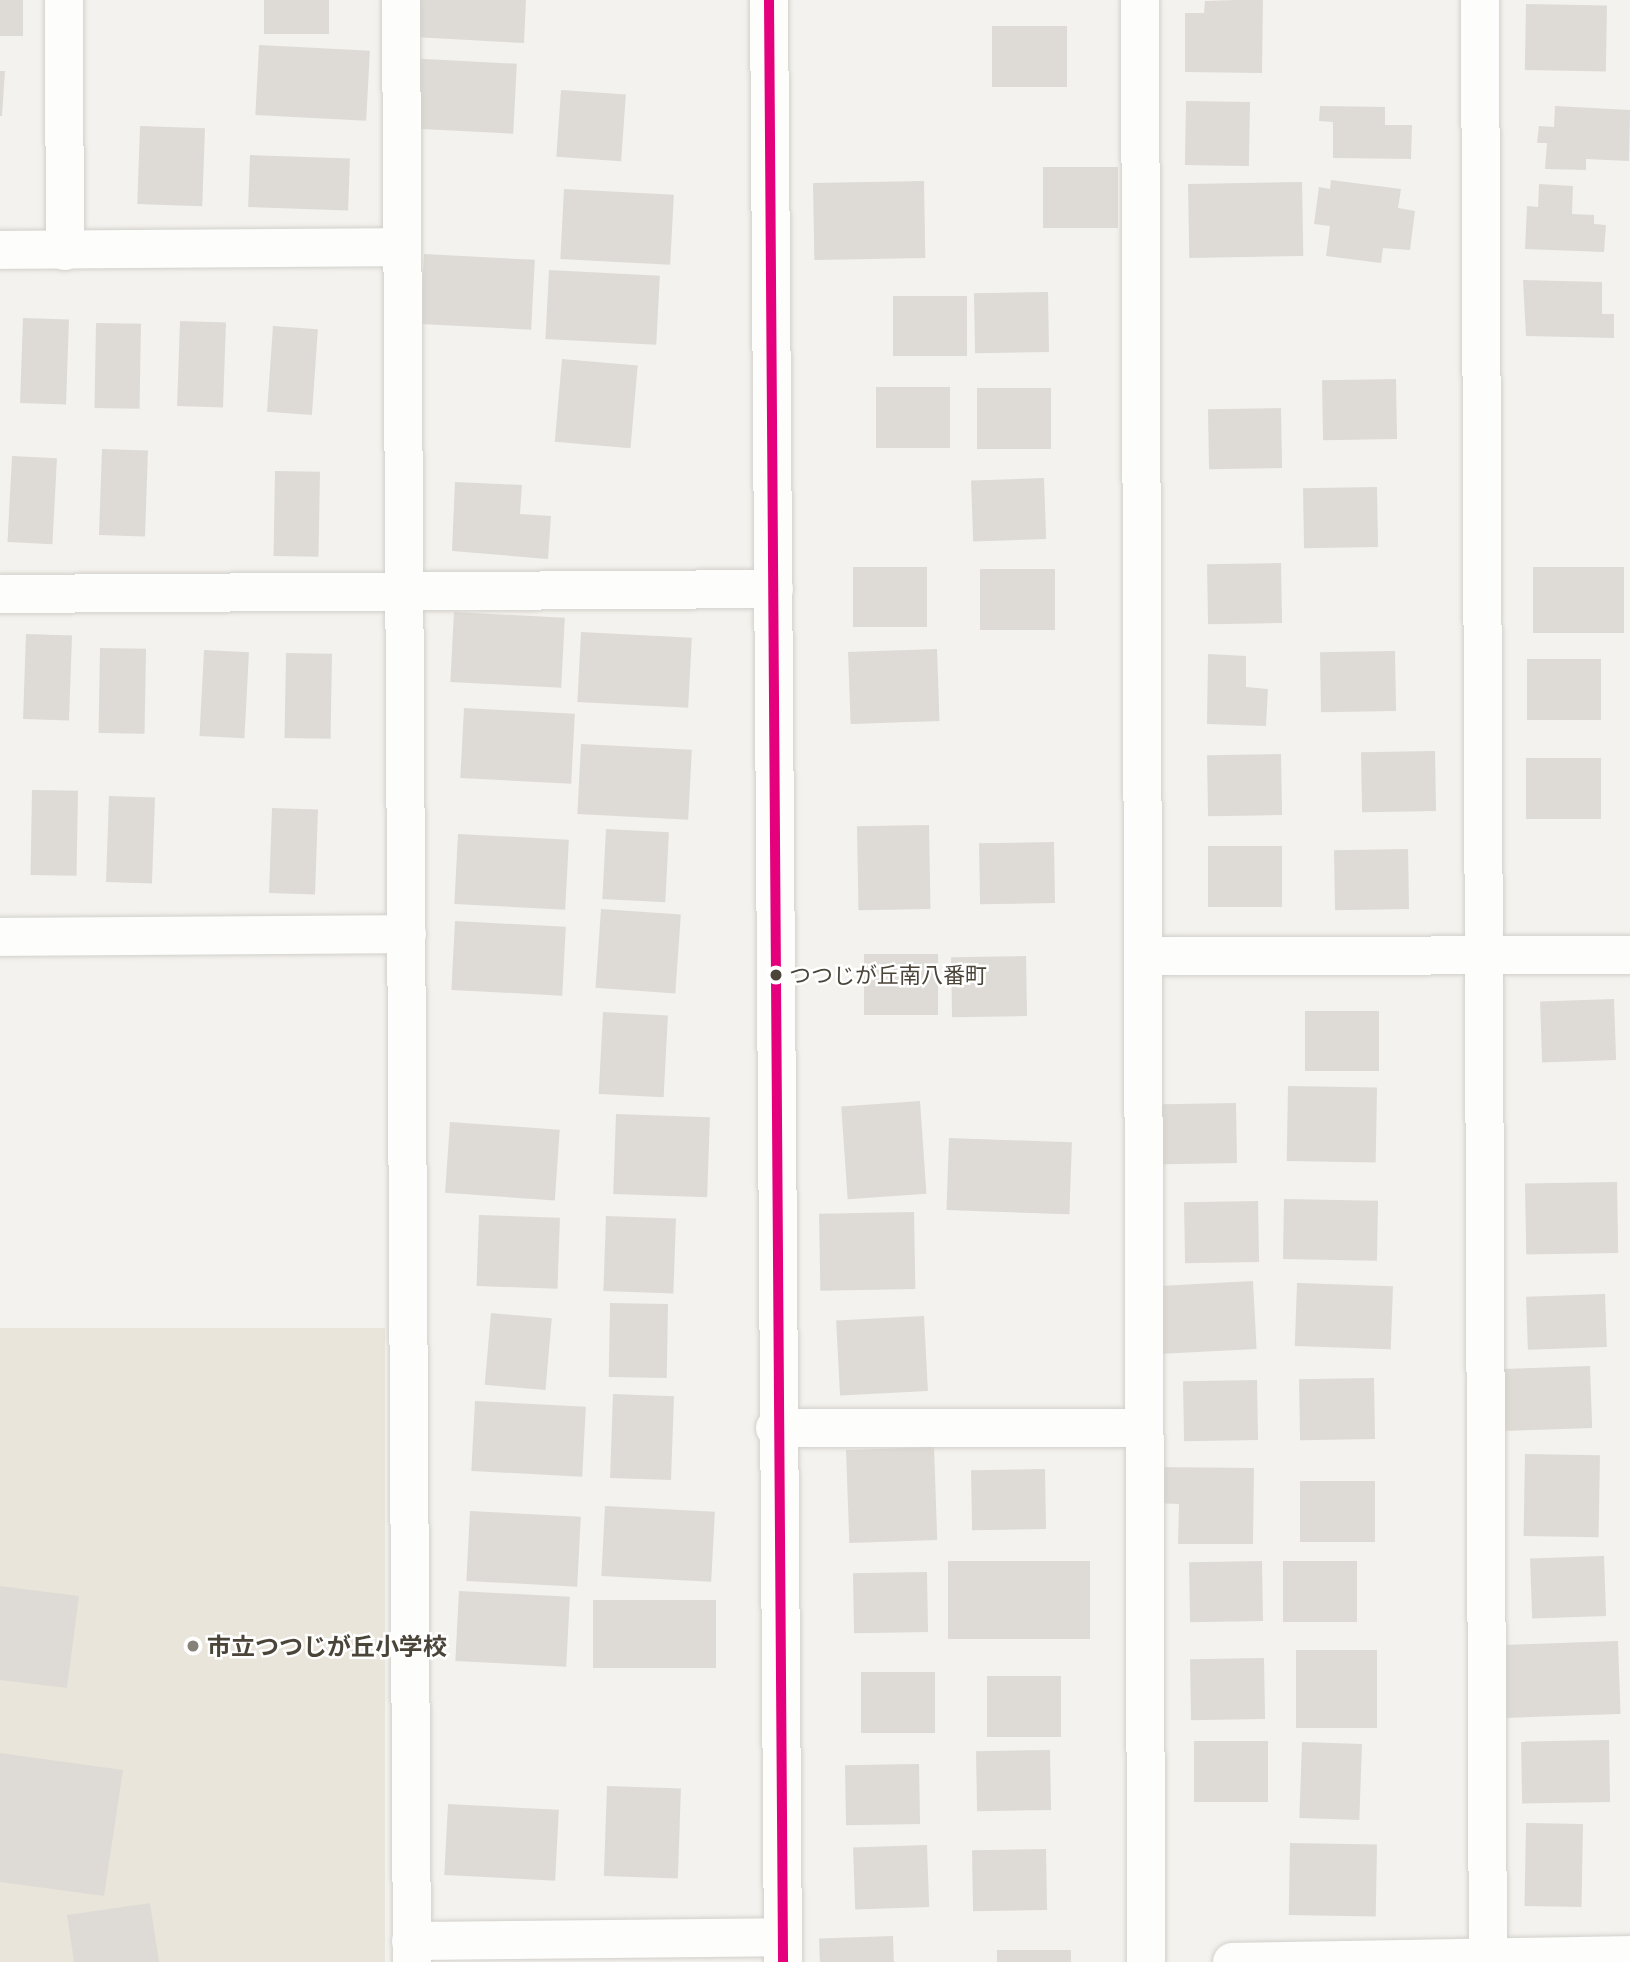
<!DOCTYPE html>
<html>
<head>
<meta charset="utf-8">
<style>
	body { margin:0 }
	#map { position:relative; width:1630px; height:1962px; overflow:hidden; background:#f4f2ee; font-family:"Golos Text","Noto Sans JP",sans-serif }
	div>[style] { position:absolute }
	.education>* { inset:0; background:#eae5da; transform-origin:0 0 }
	.building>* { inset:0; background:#dedbd6; transform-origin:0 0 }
	.roads { filter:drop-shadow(0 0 2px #d2d0cb) drop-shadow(0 0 2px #d2d0cb) }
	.minor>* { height:38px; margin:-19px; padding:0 19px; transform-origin:19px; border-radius:19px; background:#fdfdfc }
	.tertiary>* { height:38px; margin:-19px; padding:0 19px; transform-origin:19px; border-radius:19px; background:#fdfdfc }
	.bus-1>* { height:10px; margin:-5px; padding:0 5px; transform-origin:5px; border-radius:5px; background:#e5007d }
	.dots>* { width:19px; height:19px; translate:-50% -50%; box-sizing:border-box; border:4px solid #fff; border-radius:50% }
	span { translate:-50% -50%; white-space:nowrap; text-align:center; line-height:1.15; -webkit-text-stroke:5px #fff; paint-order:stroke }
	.bus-label { font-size:22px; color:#4b4439 }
	.left { translate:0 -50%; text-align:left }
	.poi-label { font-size:24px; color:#4b4439; font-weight:700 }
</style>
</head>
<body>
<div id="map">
	<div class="education">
		<i style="left:385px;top:1328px;width:634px;height:385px;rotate:90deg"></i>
	</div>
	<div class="building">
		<i style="left:0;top:0;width:23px;height:36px"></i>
		<i style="left:264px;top:0;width:65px;height:34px"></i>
		<i style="clip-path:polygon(415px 0,526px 0,524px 43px,413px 37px)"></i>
		<i style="clip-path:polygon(1235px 0,1263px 0,1262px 73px,1185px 72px,1185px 13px,1204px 13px,1205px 1px)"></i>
		<i style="left:1526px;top:4px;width:81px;height:66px;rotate:1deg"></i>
		<i style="left:1067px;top:26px;width:61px;height:75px;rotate:90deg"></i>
		<i style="left:259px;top:45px;width:111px;height:70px;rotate:3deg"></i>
		<i style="left:406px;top:58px;width:111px;height:70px;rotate:3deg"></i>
		<i style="clip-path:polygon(0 71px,5px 71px,2px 116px,0 116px)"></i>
		<i style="left:561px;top:90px;width:65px;height:67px;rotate:4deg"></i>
		<i style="left:1186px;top:101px;width:64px;height:64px;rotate:1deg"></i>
		<i style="clip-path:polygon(1320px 106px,1385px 107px,1385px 125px,1412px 125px,1411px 159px,1333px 158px,1333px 122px,1319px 121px)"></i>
		<i style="clip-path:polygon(1555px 106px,1630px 110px,1629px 161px,1586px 159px,1586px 170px,1545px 169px,1547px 143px,1537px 143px,1539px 126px,1554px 127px)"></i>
		<i style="left:140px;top:126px;width:65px;height:78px;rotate:2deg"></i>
		<i style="left:250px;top:155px;width:100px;height:52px;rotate:2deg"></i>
		<i style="left:1118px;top:167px;width:61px;height:75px;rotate:90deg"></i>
		<i style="clip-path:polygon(1331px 180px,1401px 189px,1398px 208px,1415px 211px,1410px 250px,1383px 248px,1381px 263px,1326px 256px,1330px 226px,1314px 224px,1319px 187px,1330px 189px)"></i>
		<i style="left:924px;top:181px;width:77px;height:111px;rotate:89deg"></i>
		<i style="left:1302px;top:182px;width:74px;height:114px;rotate:89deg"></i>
		<i style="clip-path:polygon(1539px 184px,1573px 186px,1572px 214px,1594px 215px,1594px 224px,1606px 225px,1604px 252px,1525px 249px,1527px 206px,1538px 207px)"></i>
		<i style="left:564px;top:189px;width:110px;height:70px;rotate:3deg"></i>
		<i style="left:424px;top:254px;width:111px;height:70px;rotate:3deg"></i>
		<i style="left:549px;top:270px;width:111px;height:69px;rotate:3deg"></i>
		<i style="clip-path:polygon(1523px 280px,1602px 282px,1602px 314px,1614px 314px,1614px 338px,1526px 336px)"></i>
		<i style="left:1048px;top:292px;width:60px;height:74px;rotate:89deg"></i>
		<i style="left:893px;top:296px;width:74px;height:60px"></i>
		<i style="left:23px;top:318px;width:46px;height:85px;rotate:2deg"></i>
		<i style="left:180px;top:321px;width:46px;height:85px;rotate:2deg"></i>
		<i style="left:96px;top:323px;width:45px;height:85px;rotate:1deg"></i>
		<i style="left:273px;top:326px;width:45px;height:86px;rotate:4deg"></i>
		<i style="left:562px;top:359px;width:76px;height:83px;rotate:5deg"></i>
		<i style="left:1396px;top:379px;width:60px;height:74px;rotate:89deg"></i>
		<i style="left:950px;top:387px;width:61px;height:74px;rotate:90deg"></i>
		<i style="left:977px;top:388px;width:74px;height:61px"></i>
		<i style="left:1281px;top:408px;width:60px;height:73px;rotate:89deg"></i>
		<i style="left:102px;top:449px;width:46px;height:86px;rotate:2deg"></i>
		<i style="left:12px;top:456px;width:45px;height:86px;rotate:3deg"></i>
		<i style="left:275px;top:471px;width:45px;height:85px;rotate:1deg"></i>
		<i style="left:1044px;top:478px;width:61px;height:73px;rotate:88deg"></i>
		<i style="clip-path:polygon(455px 482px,522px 485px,520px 514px,551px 516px,548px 559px,452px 551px)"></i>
		<i style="left:1377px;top:487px;width:60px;height:74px;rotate:89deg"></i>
		<i style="left:1281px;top:563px;width:60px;height:74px;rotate:89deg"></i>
		<i style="left:853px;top:567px;width:74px;height:60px"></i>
		<i style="left:1533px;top:567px;width:91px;height:66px"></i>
		<i style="left:980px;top:569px;width:75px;height:61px"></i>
		<i style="left:454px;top:612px;width:111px;height:70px;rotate:3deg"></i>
		<i style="left:581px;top:632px;width:111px;height:70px;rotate:3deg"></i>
		<i style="left:26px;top:634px;width:46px;height:85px;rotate:2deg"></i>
		<i style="left:100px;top:648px;width:46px;height:85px;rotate:1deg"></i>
		<i style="left:937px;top:649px;width:72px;height:89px;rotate:88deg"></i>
		<i style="left:204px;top:650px;width:45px;height:86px;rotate:3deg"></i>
		<i style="left:1395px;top:651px;width:60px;height:75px;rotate:89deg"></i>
		<i style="left:286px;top:653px;width:46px;height:85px;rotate:1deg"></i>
		<i style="clip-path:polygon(1208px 654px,1246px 656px,1246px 687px,1268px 689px,1266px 726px,1207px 724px)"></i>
		<i style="left:1527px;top:659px;width:74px;height:61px"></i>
		<i style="left:464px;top:708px;width:111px;height:70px;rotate:3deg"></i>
		<i style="left:581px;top:744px;width:111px;height:70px;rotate:3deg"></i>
		<i style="left:1435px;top:751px;width:60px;height:74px;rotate:89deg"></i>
		<i style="left:1281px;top:754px;width:61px;height:74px;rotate:89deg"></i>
		<i style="left:1601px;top:758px;width:61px;height:75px;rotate:90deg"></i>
		<i style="left:32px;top:790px;width:46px;height:85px;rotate:1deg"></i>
		<i style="left:109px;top:796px;width:46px;height:86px;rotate:2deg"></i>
		<i style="left:272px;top:808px;width:46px;height:85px;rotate:2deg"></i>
		<i style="left:929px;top:825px;width:84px;height:72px;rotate:89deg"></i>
		<i style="left:606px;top:829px;width:63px;height:70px;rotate:3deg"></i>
		<i style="left:458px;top:834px;width:111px;height:70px;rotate:3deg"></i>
		<i style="left:1054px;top:842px;width:61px;height:75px;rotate:89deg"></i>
		<i style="left:1208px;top:846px;width:74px;height:61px"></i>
		<i style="left:1408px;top:849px;width:60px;height:74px;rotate:89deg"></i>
		<i style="left:601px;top:909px;width:80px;height:79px;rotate:4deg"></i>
		<i style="left:455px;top:921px;width:111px;height:69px;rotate:3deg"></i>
		<i style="left:864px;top:954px;width:74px;height:61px"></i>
		<i style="left:1026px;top:956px;width:60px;height:75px;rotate:89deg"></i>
		<i style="left:1614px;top:999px;width:61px;height:74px;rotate:88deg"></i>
		<i style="left:1305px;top:1011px;width:74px;height:60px"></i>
		<i style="left:603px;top:1012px;width:65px;height:82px;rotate:3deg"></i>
		<i style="left:1288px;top:1086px;width:89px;height:75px;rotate:1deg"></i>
		<i style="left:920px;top:1101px;width:93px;height:79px;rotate:86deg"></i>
		<i style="left:1236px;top:1103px;width:60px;height:74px;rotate:89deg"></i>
		<i style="left:616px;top:1114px;width:94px;height:80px;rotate:2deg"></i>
		<i style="left:450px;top:1122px;width:110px;height:71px;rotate:4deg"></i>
		<i style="left:949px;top:1138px;width:123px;height:72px;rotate:2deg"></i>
		<i style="left:1617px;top:1182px;width:71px;height:92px;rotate:89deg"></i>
		<i style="left:1284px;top:1199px;width:94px;height:60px;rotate:1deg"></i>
		<i style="left:1258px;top:1201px;width:61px;height:74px;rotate:89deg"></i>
		<i style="left:914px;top:1212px;width:77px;height:95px;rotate:89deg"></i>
		<i style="left:479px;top:1215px;width:81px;height:71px;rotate:2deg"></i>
		<i style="left:606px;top:1216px;width:70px;height:75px;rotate:2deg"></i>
		<i style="left:1253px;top:1281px;width:68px;height:94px;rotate:87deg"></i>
		<i style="left:1297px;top:1283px;width:96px;height:63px;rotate:2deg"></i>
		<i style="left:1605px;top:1294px;width:53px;height:79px;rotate:88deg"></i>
		<i style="left:610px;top:1303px;width:58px;height:74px;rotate:1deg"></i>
		<i style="left:491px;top:1313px;width:61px;height:72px;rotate:5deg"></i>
		<i style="left:924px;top:1316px;width:75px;height:88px;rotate:87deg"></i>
		<i style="left:1590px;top:1366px;width:62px;height:88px;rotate:88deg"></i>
		<i style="left:1374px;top:1378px;width:61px;height:75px;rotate:89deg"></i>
		<i style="left:1257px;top:1380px;width:60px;height:74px;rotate:89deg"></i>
		<i style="left:613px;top:1394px;width:61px;height:84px;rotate:2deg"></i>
		<i style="left:475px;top:1401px;width:111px;height:70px;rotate:3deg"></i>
		<i style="left:934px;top:1447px;width:93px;height:88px;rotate:88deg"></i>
		<i style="left:1525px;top:1454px;width:75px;height:82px;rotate:1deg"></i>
		<i style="clip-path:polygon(1152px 1467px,1254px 1468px,1253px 1544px,1178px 1544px,1179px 1504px,1152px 1503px)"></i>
		<i style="left:1045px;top:1469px;width:60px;height:74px;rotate:89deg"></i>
		<i style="left:1375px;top:1481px;width:61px;height:75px;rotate:90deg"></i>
		<i style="left:605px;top:1506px;width:110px;height:70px;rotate:3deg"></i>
		<i style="left:470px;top:1511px;width:111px;height:70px;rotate:3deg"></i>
		<i style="left:1604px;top:1556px;width:60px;height:74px;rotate:88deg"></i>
		<i style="left:948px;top:1561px;width:142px;height:78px"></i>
		<i style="left:1262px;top:1561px;width:60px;height:73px;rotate:89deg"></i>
		<i style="left:1283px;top:1561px;width:74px;height:61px"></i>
		<i style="left:927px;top:1572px;width:60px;height:74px;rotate:89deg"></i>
		<i style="clip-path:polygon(0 1586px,79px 1596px,67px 1688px,0 1680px)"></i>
		<i style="left:459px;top:1591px;width:111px;height:70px;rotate:3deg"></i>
		<i style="left:716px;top:1600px;width:68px;height:123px;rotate:90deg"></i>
		<i style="left:1618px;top:1641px;width:73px;height:115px;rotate:88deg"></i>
		<i style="left:1296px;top:1650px;width:81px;height:78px"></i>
		<i style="left:1264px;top:1658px;width:61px;height:74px;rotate:89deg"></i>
		<i style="left:935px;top:1672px;width:61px;height:74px;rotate:90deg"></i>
		<i style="left:987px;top:1676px;width:74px;height:61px"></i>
		<i style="left:1609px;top:1740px;width:62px;height:88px;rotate:89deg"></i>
		<i style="left:1194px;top:1741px;width:74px;height:61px"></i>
		<i style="left:1302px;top:1742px;width:60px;height:76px;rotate:2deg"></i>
		<i style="left:1050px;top:1750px;width:60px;height:74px;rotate:89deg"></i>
		<i style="clip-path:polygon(0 1753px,123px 1770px,104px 1896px,0 1882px)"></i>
		<i style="left:919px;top:1764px;width:60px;height:74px;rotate:89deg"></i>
		<i style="left:607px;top:1786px;width:74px;height:90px;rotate:2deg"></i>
		<i style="left:448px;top:1804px;width:111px;height:71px;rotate:3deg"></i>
		<i style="left:1526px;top:1823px;width:57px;height:83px;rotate:1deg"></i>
		<i style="left:1290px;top:1843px;width:87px;height:72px;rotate:1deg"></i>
		<i style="left:927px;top:1845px;width:62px;height:74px;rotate:88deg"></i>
		<i style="left:1046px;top:1849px;width:61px;height:74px;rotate:89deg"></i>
		<i style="clip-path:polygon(150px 1903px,159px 1962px,74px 1962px,67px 1915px)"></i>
		<i style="left:893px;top:1936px;width:26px;height:74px;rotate:88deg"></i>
		<i style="left:1071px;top:1950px;width:12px;height:74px;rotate:90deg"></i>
	</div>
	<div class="roads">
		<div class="minor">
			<i style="left:64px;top:0;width:251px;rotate:89.8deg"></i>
			<i style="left:401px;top:0;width:1962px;rotate:89.68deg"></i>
			<i style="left:1140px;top:0;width:1962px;rotate:89.82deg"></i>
			<i style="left:1480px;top:0;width:1962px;rotate:89.77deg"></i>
			<i style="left:0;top:250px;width:402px;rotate:-0.4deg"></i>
			<i style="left:0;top:594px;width:774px;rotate:-0.37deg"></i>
			<i style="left:0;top:937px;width:407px;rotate:-0.4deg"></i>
			<i style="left:1145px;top:956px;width:485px;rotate:-0.1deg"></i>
			<i style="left:775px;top:1428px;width:366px"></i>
			<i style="left:411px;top:1941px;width:372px;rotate:-0.6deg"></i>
			<i style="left:1232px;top:1962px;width:398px;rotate:-1deg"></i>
		</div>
		<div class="tertiary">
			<i style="left:769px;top:0;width:1962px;rotate:89.59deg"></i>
		</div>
	</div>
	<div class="bus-1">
		<i style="left:769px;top:0;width:1962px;rotate:89.59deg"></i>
	</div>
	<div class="dots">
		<i style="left:776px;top:975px;background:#4b4439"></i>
		<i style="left:193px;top:1646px;background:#868178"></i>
	</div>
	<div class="bus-label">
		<span class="left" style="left:789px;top:975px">つつじが丘南八番町</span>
	</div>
	<div class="poi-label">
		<span class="left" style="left:207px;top:1646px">市立つつじが丘小学校</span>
	</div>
</div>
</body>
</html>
